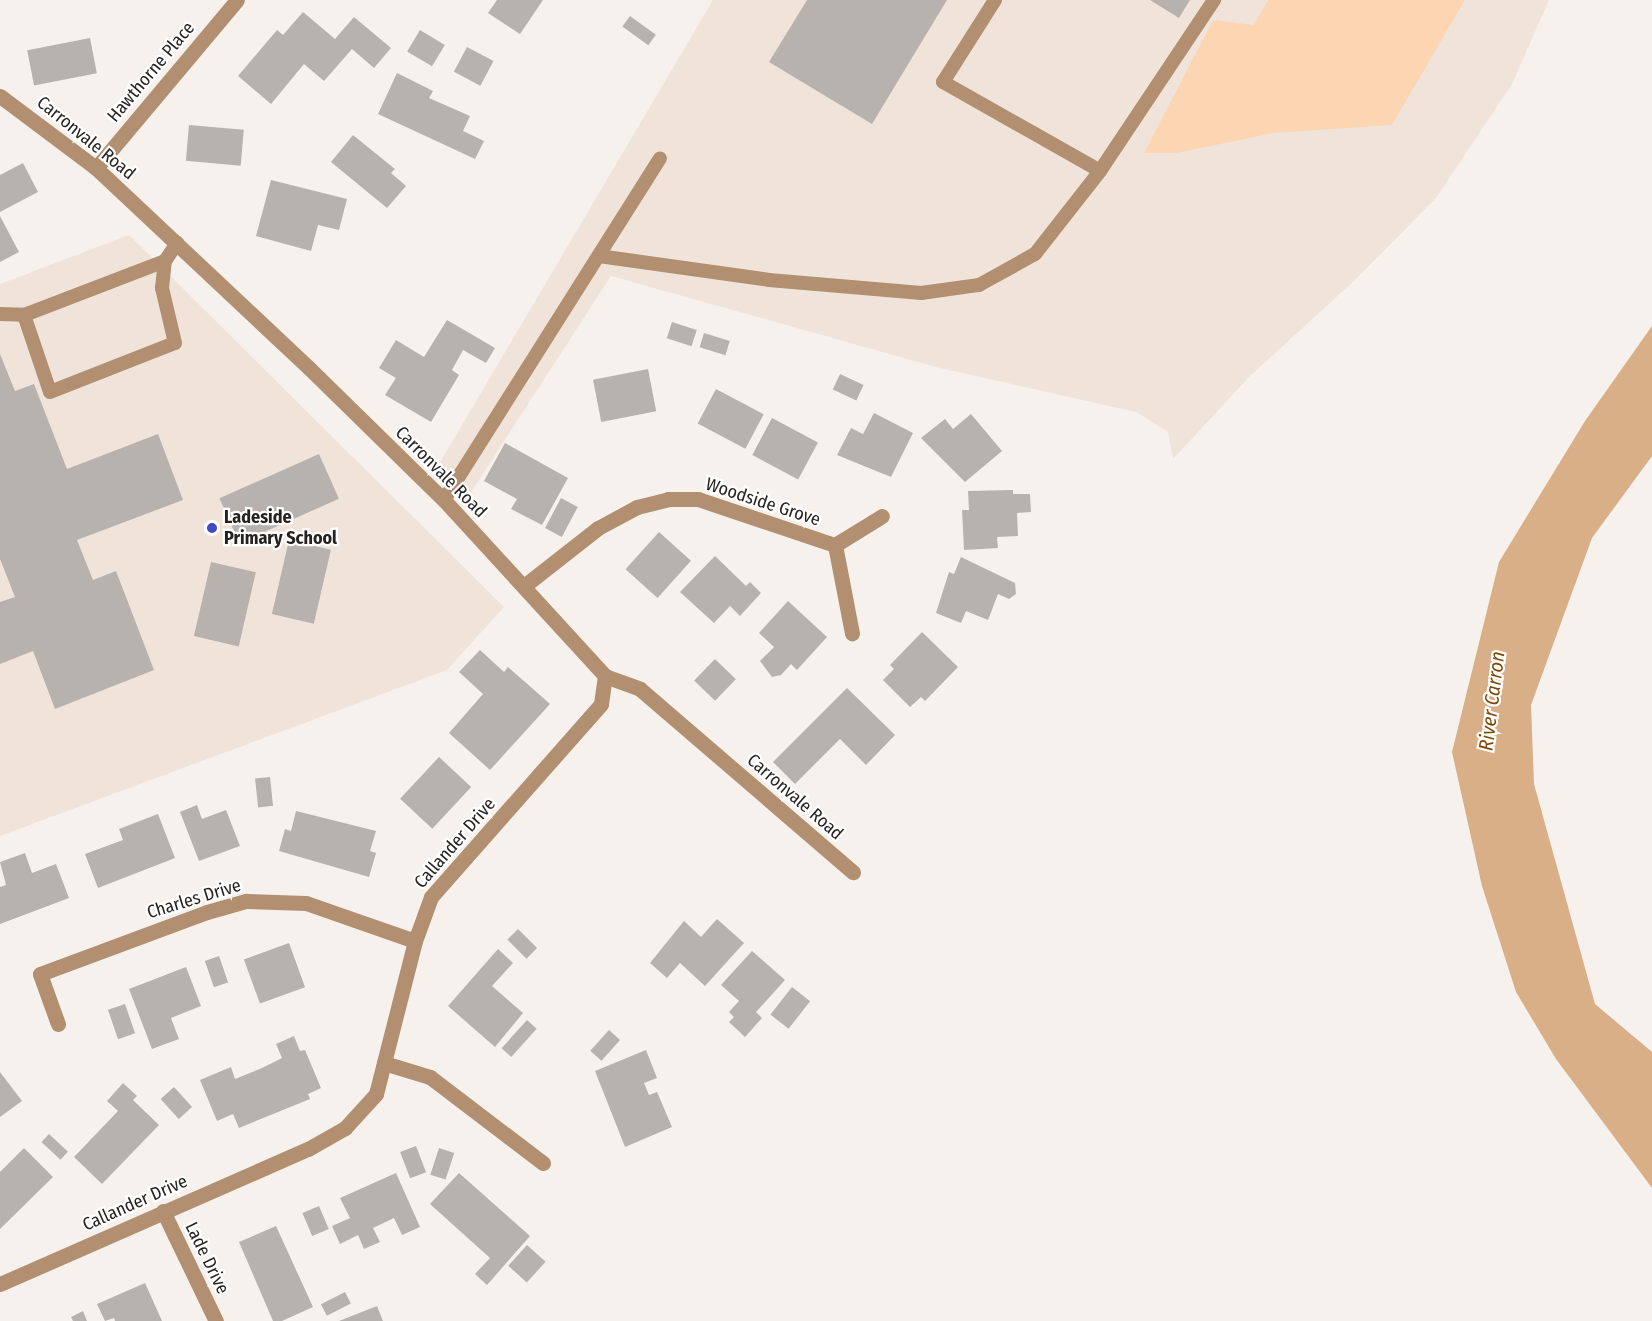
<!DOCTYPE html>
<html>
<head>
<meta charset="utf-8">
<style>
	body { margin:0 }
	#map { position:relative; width:1652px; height:1321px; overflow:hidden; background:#f6f1ec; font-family:"Fira Sans Condensed",sans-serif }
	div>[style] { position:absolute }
	.built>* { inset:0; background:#f0e4da }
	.green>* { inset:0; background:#fcd6b3 }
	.water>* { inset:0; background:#d9af87 }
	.building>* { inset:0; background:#b7b2ae; transform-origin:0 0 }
	.lane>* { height:14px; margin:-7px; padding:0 7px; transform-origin:7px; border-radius:7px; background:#b18f70 }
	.street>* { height:15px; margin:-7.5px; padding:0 7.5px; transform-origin:7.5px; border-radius:7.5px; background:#b18f70 }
	.dots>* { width:16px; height:16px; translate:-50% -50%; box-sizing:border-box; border:3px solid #fff; border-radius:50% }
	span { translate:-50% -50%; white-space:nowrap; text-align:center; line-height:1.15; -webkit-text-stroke:4.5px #fff; paint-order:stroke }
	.street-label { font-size:18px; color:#252321 }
	.poi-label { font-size:18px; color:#252321; font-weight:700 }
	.left { translate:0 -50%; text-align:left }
	.water-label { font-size:20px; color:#7c4700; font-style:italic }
</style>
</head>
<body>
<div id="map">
	<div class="built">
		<i style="clip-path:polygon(713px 0,1549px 0,1512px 84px,1436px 198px,1355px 280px,1250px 376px,1173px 459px,1168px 432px,1136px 412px,936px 367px,611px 276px,466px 500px,436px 469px)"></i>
		<i style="clip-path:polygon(129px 235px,504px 607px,447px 670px,0 836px,0 284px)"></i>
	</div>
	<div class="green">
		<i style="clip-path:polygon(1268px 0,1465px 0,1392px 125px,1275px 133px,1176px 153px,1144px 153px,1213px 20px,1254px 25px)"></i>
	</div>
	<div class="water">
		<i style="clip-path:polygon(1652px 326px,1652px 456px,1592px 538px,1531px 705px,1534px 784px,1595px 1004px,1652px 1052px,1652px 1188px,1556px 1059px,1516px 992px,1482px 886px,1452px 752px,1499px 562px,1585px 421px)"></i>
	</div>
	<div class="building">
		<i style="clip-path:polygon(497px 0,543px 0,520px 34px,488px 13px)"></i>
		<i style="clip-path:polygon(807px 0,947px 0,872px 124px,769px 62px)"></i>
		<i style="clip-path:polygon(1150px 0,1190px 0,1179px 18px)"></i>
		<i style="clip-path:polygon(303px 12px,335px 39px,354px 17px,391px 48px,374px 68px,352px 49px,324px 81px,304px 64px,271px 104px,238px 76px,277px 30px,283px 35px)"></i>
		<i style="left:630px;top:16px;width:32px;height:13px;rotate:36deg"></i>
		<i style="left:420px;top:30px;width:29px;height:25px;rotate:31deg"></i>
		<i style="left:90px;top:38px;width:36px;height:64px;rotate:79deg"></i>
		<i style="left:467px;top:47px;width:30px;height:28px;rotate:28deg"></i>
		<i style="clip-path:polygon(397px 73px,433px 91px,429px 98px,470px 116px,463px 131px,484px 141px,475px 159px,378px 114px)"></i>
		<i style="left:189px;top:125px;width:55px;height:36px;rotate:5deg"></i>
		<i style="clip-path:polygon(353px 135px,395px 169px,391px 173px,406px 186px,387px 208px,331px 162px)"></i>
		<i style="clip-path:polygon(23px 163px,38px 192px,0 212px,0 175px)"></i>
		<i style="clip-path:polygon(271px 180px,347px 199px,339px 230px,318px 225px,311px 251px,256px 236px)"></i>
		<i style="clip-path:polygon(0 216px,19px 252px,0 262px)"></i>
		<i style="clip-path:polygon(447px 320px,495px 348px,486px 363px,463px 350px,452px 370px,459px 375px,431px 422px,385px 395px,396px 378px,379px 368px,396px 340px,424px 357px)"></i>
		<i style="left:672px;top:322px;width:26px;height:17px;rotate:18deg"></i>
		<i style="left:704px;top:333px;width:27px;height:15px;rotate:17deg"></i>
		<i style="clip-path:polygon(0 354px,15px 391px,34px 384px,67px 469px,158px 434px,183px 500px,77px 540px,93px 580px,116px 571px,154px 670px,55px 709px,33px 651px,0 664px,0 602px,15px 597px,0 559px)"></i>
		<i style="left:648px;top:369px;width:43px;height:56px;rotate:79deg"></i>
		<i style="left:840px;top:374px;width:26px;height:17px;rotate:25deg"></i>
		<i style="left:716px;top:389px;width:54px;height:39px;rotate:28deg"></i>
		<i style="clip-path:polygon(874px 413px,913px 433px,891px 477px,837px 455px,851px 428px,863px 434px)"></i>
		<i style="clip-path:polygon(971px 414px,1002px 451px,965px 482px,921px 438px,945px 419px,953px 429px)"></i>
		<i style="left:772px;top:418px;width:52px;height:42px;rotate:28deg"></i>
		<i style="clip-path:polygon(505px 443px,568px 478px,542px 525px,511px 509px,517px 499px,484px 481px)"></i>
		<i style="left:319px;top:454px;width:49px;height:109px;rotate:66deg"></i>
		<i style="clip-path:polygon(1013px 490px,1013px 494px,1030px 494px,1031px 512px,1017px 513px,1018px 536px,997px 537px,998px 548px,964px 550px,962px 510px,969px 510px,968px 491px)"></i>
		<i style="left:561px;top:498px;width:19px;height:34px;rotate:28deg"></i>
		<i style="left:659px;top:532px;width:43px;height:50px;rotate:42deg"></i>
		<i style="left:289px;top:540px;width:43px;height:76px;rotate:13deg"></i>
		<i style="clip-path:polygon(715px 556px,746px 586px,750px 582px,761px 593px,740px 616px,730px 606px,714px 623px,680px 592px)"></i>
		<i style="clip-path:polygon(961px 557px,1015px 583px,1016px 594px,1009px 599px,998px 594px,988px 620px,966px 611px,961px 623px,936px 613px,949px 572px,954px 574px)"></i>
		<i style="left:211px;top:562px;width:46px;height:76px;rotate:13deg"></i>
		<i style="clip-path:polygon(788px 601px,827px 637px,797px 670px,791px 664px,781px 675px,772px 677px,760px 661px,774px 647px,759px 633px)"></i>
		<i style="clip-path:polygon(922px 632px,958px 667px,925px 701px,921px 697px,910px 707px,883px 680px,894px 669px,890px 665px)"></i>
		<i style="clip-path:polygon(480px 650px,504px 672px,508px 667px,550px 704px,490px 770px,449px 733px,483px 694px,459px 672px)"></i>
		<i style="left:715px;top:659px;width:29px;height:30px;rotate:44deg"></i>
		<i style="clip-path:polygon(847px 688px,895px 735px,866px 765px,840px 739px,795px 784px,773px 762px)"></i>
		<i style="left:439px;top:757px;width:44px;height:57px;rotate:43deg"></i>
		<i style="left:270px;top:777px;width:29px;height:15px;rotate:84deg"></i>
		<i style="clip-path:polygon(197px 805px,202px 819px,226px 810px,240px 846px,199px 861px,180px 812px)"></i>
		<i style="clip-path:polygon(296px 811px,376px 831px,370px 851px,376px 853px,369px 877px,279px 851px,285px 829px,291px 831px)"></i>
		<i style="clip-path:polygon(158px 814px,175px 858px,98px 888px,85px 854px,123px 840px,119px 829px)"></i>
		<i style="clip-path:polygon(25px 853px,32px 873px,56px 864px,69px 898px,0 924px,0 887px,6px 885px,0 862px)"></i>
		<i style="clip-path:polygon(717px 919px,744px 943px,705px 986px,680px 963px,667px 978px,650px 963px,684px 921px,701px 937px)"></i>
		<i style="left:518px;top:929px;width:27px;height:15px;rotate:45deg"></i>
		<i style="left:289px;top:943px;width:47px;height:48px;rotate:70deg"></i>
		<i style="clip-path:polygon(498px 949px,513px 963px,492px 986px,523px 1013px,495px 1047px,448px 1006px)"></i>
		<i style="clip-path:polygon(752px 951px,785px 980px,756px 1012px,762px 1018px,745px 1037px,729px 1022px,734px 1017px,729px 1012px,739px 1001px,721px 985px)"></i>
		<i style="left:219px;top:956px;width:28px;height:15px;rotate:71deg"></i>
		<i style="clip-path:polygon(186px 967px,201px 1006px,171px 1018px,179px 1039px,152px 1049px,129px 989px)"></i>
		<i style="left:792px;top:987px;width:23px;height:35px;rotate:38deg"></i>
		<i style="left:125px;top:1004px;width:31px;height:18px;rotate:71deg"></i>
		<i style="left:527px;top:1020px;width:13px;height:38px;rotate:42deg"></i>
		<i style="left:609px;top:1030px;width:15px;height:28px;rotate:42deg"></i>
		<i style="clip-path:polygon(294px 1036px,300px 1051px,305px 1050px,321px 1088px,308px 1094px,310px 1099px,239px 1128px,233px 1114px,217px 1121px,200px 1080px,231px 1067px,235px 1079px,262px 1068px,282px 1058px,276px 1044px)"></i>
		<i style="clip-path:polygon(646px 1050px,657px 1078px,644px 1083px,649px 1095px,657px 1092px,672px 1127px,625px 1147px,595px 1071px)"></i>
		<i style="clip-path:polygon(0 1072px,22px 1101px,0 1117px)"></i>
		<i style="clip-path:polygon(123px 1083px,137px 1096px,133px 1100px,159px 1125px,102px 1184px,74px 1157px,118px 1111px,107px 1101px)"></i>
		<i style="left:174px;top:1087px;width:27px;height:18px;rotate:48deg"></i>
		<i style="left:49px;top:1134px;width:26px;height:11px;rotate:43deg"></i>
		<i style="left:416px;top:1146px;width:28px;height:17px;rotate:69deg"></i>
		<i style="clip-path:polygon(24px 1148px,53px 1177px,0 1229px,0 1172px)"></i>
		<i style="left:439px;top:1148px;width:16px;height:28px;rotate:18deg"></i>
		<i style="clip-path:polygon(396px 1173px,420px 1227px,402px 1235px,394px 1218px,373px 1228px,380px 1242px,364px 1249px,358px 1235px,340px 1244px,332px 1226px,350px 1218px,340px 1198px)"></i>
		<i style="clip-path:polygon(459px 1173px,530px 1236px,487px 1285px,475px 1274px,490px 1258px,430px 1204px)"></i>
		<i style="left:319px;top:1206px;width:25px;height:18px;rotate:67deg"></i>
		<i style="clip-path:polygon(276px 1226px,313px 1307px,282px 1321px,273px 1321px,239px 1242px)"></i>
		<i style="left:527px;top:1245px;width:25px;height:28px;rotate:42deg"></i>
		<i style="clip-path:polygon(145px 1283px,162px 1321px,115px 1321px,114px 1318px,105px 1321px,97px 1304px)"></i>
		<i style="left:345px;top:1292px;width:13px;height:27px;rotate:63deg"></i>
		<i style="clip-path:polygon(377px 1306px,383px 1321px,339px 1321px)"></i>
		<i style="clip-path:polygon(83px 1311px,87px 1321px,73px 1321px,71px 1317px)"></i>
	</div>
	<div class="lane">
		<i style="left:995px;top:0;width:97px;rotate:122.4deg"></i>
		<i style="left:943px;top:82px;width:180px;rotate:29.5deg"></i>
		<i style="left:599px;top:256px;width:172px;rotate:8deg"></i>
		<i style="left:769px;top:280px;width:153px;rotate:4.9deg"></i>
		<i style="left:921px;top:293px;width:59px;rotate:-7.9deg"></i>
		<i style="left:979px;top:285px;width:64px;rotate:-29deg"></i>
		<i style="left:1035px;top:254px;width:105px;rotate:-51.9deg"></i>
		<i style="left:1100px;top:171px;width:206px;rotate:-56.3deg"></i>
		<i style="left:165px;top:261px;width:151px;rotate:159deg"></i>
		<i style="left:24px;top:315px;width:81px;rotate:71.3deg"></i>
		<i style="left:50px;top:392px;width:134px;rotate:-21.4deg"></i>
		<i style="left:175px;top:343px;width:57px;rotate:-103.3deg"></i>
		<i style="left:162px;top:288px;width:27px;rotate:-84deg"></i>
		<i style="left:165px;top:261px;width:22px;rotate:-56deg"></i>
		<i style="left:0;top:314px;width:24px;rotate:2deg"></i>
		<i style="left:444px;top:500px;width:404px;rotate:-57.7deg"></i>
	</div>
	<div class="street">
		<i style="left:0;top:96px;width:120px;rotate:36.9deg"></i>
		<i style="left:96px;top:168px;width:292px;rotate:43.2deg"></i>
		<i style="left:309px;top:368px;width:189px;rotate:44.4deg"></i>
		<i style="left:444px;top:500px;width:239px;rotate:47.5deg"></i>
		<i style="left:605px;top:676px;width:37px;rotate:20deg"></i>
		<i style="left:640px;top:689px;width:281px;rotate:40.7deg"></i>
		<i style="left:96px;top:168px;width:219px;rotate:-50deg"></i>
		<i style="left:835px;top:545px;width:90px;rotate:79.1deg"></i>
		<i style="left:524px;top:586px;width:94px;rotate:-38.1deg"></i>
		<i style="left:598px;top:528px;width:44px;rotate:-28.3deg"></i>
		<i style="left:637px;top:507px;width:32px;rotate:-14deg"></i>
		<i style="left:668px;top:499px;width:30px"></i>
		<i style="left:698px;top:499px;width:145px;rotate:18.6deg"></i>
		<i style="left:835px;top:545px;width:55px;rotate:-31.7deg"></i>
		<i style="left:58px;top:1024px;width:53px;rotate:-109.8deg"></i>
		<i style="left:40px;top:974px;width:178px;rotate:-20.4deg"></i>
		<i style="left:207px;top:912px;width:41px;rotate:-15.8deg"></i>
		<i style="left:246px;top:901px;width:60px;rotate:1.9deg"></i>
		<i style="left:306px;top:903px;width:115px;rotate:19.2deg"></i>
		<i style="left:384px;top:1063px;width:48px;rotate:16.9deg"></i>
		<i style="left:430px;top:1077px;width:142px;rotate:37.3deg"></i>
		<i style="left:163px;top:1211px;width:122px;rotate:64.3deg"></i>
		<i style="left:0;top:1284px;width:336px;rotate:-23.7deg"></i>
		<i style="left:308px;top:1149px;width:43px;rotate:-29.6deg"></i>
		<i style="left:345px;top:1128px;width:46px;rotate:-47.6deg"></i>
		<i style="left:376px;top:1094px;width:158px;rotate:-75.7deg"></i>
		<i style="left:415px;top:941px;width:47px;rotate:-70deg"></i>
		<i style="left:431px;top:897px;width:257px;rotate:-48.6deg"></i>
		<i style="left:601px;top:704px;width:28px;rotate:-82deg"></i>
	</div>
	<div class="dots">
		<i style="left:212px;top:528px;background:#4248bd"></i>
	</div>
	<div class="street-label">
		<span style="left:151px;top:72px;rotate:-50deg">Hawthorne Place</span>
		<span style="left:86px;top:138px;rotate:39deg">Carronvale Road</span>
		<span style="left:441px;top:472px;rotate:45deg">Carronvale Road</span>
		<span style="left:763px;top:502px;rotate:18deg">Woodside Grove</span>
		<span style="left:795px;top:797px;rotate:41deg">Carronvale Road</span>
		<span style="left:455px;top:843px;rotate:-49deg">Callander Drive</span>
		<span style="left:194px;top:899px;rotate:-17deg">Charles Drive</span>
		<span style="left:135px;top:1203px;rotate:-24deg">Callander Drive</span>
		<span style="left:207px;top:1258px;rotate:64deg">Lade Drive</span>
	</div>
	<div class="poi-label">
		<span class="left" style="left:224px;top:528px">Ladeside<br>Primary School</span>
	</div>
	<div class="water-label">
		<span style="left:1492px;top:701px;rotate:-83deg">River Carron</span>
	</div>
</div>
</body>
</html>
